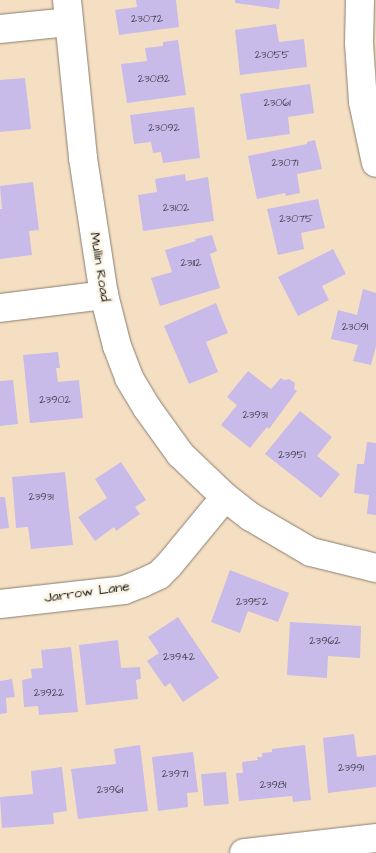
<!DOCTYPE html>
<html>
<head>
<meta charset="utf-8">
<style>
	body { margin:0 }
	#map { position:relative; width:376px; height:853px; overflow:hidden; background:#f5dfc3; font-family:"Architects Daughter",sans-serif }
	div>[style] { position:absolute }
	.building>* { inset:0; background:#c8bae9; transform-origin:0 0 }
	.roads { filter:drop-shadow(0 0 1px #887e70) drop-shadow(0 0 1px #887e70) }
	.street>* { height:28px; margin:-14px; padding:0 14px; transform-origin:14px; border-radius:14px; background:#fff }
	span { translate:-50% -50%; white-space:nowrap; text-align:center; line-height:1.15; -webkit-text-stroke:5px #fcf5e5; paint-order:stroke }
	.number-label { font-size:11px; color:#47444f }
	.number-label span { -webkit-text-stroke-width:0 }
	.street-label { font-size:14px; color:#1c1c1c }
</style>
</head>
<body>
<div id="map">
	<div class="building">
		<i style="clip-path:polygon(136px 0,176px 0,179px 27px,119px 35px,115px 10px,137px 7px)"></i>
		<i style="clip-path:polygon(235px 0,280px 0,279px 9px,235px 3px)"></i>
		<i style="clip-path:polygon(276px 24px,279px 42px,304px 39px,307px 67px,240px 75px,235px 30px)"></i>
		<i style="clip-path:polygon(178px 40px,186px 95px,127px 103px,121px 64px,147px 61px,145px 48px,163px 46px,163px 42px)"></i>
		<i style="clip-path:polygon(25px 78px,31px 129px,0 132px,0 80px)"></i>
		<i style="clip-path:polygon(310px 84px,314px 113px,288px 117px,290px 134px,247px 140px,240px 94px)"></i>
		<i style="clip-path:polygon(194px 107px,200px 158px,163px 163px,161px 152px,153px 153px,151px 142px,134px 144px,130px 115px)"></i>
		<i style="clip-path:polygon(315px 140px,322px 169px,297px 174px,300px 193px,286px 196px,285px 193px,257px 199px,248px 156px,307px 144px,307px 142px)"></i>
		<i style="clip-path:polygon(185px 174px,186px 181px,208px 177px,214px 221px,143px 231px,138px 195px,157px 192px,155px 179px)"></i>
		<i style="clip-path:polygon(33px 182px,39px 230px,29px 231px,32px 255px,0 259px,0 209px,2px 209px,0 186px)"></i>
		<i style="clip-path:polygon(318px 199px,325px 228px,301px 233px,304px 249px,278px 255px,267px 209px)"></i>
		<i style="clip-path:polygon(212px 235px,217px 251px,210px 254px,220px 288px,160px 306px,151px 278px,172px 272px,165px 250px,196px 241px,195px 239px)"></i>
		<i style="clip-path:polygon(333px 249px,346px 274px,322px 286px,329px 300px,298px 316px,278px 277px)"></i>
		<i style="clip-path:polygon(363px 289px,376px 293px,376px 346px,371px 365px,353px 361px,358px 345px,331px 339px,338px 310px,357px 315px)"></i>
		<i style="clip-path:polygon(216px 303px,228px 333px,206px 342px,218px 372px,189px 384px,164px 326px)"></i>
		<i style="clip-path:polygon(58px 352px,60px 368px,56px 368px,58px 382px,79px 380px,83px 418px,30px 423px,23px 355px)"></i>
		<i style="clip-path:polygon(248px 371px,271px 389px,281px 378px,284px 380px,289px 379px,295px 383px,294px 389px,297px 391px,269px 429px,267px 427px,250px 448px,221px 425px,237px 405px,227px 397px)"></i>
		<i style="clip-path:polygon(13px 380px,18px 424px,0 426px,0 381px)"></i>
		<i style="clip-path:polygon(300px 411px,332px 437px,317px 456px,340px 474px,321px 498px,265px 454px)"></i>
		<i style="clip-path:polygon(367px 442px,376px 443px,376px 515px,367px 514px,369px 495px,354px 493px,357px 464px,364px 464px)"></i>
		<i style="clip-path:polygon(121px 462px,146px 500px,135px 507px,140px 514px,116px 531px,114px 527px,95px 541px,78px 517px,107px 498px,95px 479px)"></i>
		<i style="clip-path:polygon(65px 472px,73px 545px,31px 549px,28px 527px,16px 528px,12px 477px)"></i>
		<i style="clip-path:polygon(0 497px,5px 497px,9px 528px,0 529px)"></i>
		<i style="clip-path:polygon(230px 570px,289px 593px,278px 622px,248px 611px,240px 633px,211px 622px)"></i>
		<i style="clip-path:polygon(178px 617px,219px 678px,183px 702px,170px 683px,165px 687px,147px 661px,159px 653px,148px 637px)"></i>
		<i style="clip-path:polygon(290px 622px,361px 626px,360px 658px,328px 656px,327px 678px,287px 675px)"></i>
		<i style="clip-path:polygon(118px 640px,121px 668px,140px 667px,141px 679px,136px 680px,138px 699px,86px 705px,79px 645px)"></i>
		<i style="clip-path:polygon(71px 647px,78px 712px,39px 715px,38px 706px,24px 707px,22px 680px,32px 678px,31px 669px,43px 668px,41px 650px)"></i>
		<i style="clip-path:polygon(12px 679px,15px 697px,6px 698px,7px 713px,0 714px,0 681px)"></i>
		<i style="clip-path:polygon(354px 734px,357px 757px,376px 755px,376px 787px,328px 793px,323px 738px)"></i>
		<i style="clip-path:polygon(140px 745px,148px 811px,78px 819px,71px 769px,116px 764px,114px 749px)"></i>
		<i style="clip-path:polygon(305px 745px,311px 800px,293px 802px,292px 796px,239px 801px,236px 773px,243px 773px,242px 762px,258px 760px,257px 757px,262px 757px,262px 753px,272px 752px,272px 749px)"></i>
		<i style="clip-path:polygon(193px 752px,198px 792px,187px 793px,188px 807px,158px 811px,152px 757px)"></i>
		<i style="clip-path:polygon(62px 767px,67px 811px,53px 813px,54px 824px,2px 828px,0 797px,33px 794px,31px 771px)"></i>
		<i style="left:226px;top:772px;width:32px;height:25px;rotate:85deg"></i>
	</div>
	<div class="roads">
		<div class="street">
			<i style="left:67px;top:0;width:159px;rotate:84.2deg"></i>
			<i style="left:83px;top:158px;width:139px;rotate:81.3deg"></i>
			<i style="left:104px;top:295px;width:53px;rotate:75.7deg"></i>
			<i style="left:117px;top:346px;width:34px;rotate:69deg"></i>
			<i style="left:129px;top:378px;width:35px;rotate:59deg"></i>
			<i style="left:147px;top:408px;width:57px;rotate:54.3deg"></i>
			<i style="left:180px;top:454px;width:62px;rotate:43.7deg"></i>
			<i style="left:225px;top:497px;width:33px;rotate:38deg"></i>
			<i style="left:251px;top:517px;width:69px;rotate:30.3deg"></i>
			<i style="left:311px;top:552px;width:67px;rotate:13.8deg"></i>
			<i style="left:360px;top:0;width:43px;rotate:91.3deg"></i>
			<i style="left:359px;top:43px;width:59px;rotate:86.1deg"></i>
			<i style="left:363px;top:102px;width:62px;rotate:78deg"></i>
			<i style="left:0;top:29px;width:69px;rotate:-5.8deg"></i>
			<i style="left:0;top:308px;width:105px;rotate:-7.1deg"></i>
			<i style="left:0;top:604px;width:125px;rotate:-6.4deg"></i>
			<i style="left:124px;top:590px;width:19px;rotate:-21deg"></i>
			<i style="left:142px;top:583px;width:19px;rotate:-25deg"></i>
			<i style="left:159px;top:575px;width:14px;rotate:-45deg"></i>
			<i style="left:169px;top:565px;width:88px;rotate:-50.5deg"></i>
			<i style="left:244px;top:853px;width:133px;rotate:-6.5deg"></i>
		</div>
	</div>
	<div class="number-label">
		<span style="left:147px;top:19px">23072</span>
		<span style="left:272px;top:55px">23055</span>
		<span style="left:154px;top:79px">23082</span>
		<span style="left:277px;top:103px">23061</span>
		<span style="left:164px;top:128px">23092</span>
		<span style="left:285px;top:163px">23071</span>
		<span style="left:176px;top:208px">23102</span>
		<span style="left:296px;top:219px">23075</span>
		<span style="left:191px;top:263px">23112</span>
		<span style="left:355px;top:327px">23091</span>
		<span style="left:55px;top:400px">23902</span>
		<span style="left:255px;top:415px">23931</span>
		<span style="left:292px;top:455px">23951</span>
		<span style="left:41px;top:497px">23931</span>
		<span style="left:252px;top:602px">23952</span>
		<span style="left:325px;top:641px">23962</span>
		<span style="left:179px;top:657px">23942</span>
		<span style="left:49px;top:693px">23922</span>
		<span style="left:351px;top:768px">23991</span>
		<span style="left:175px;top:774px">23971</span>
		<span style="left:273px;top:785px">23981</span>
		<span style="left:110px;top:790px">23961</span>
	</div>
	<div class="street-label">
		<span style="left:100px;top:267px;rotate:81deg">Mullin Road</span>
		<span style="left:87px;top:592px;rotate:-8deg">Jarrow Lane</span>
	</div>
</div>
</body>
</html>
